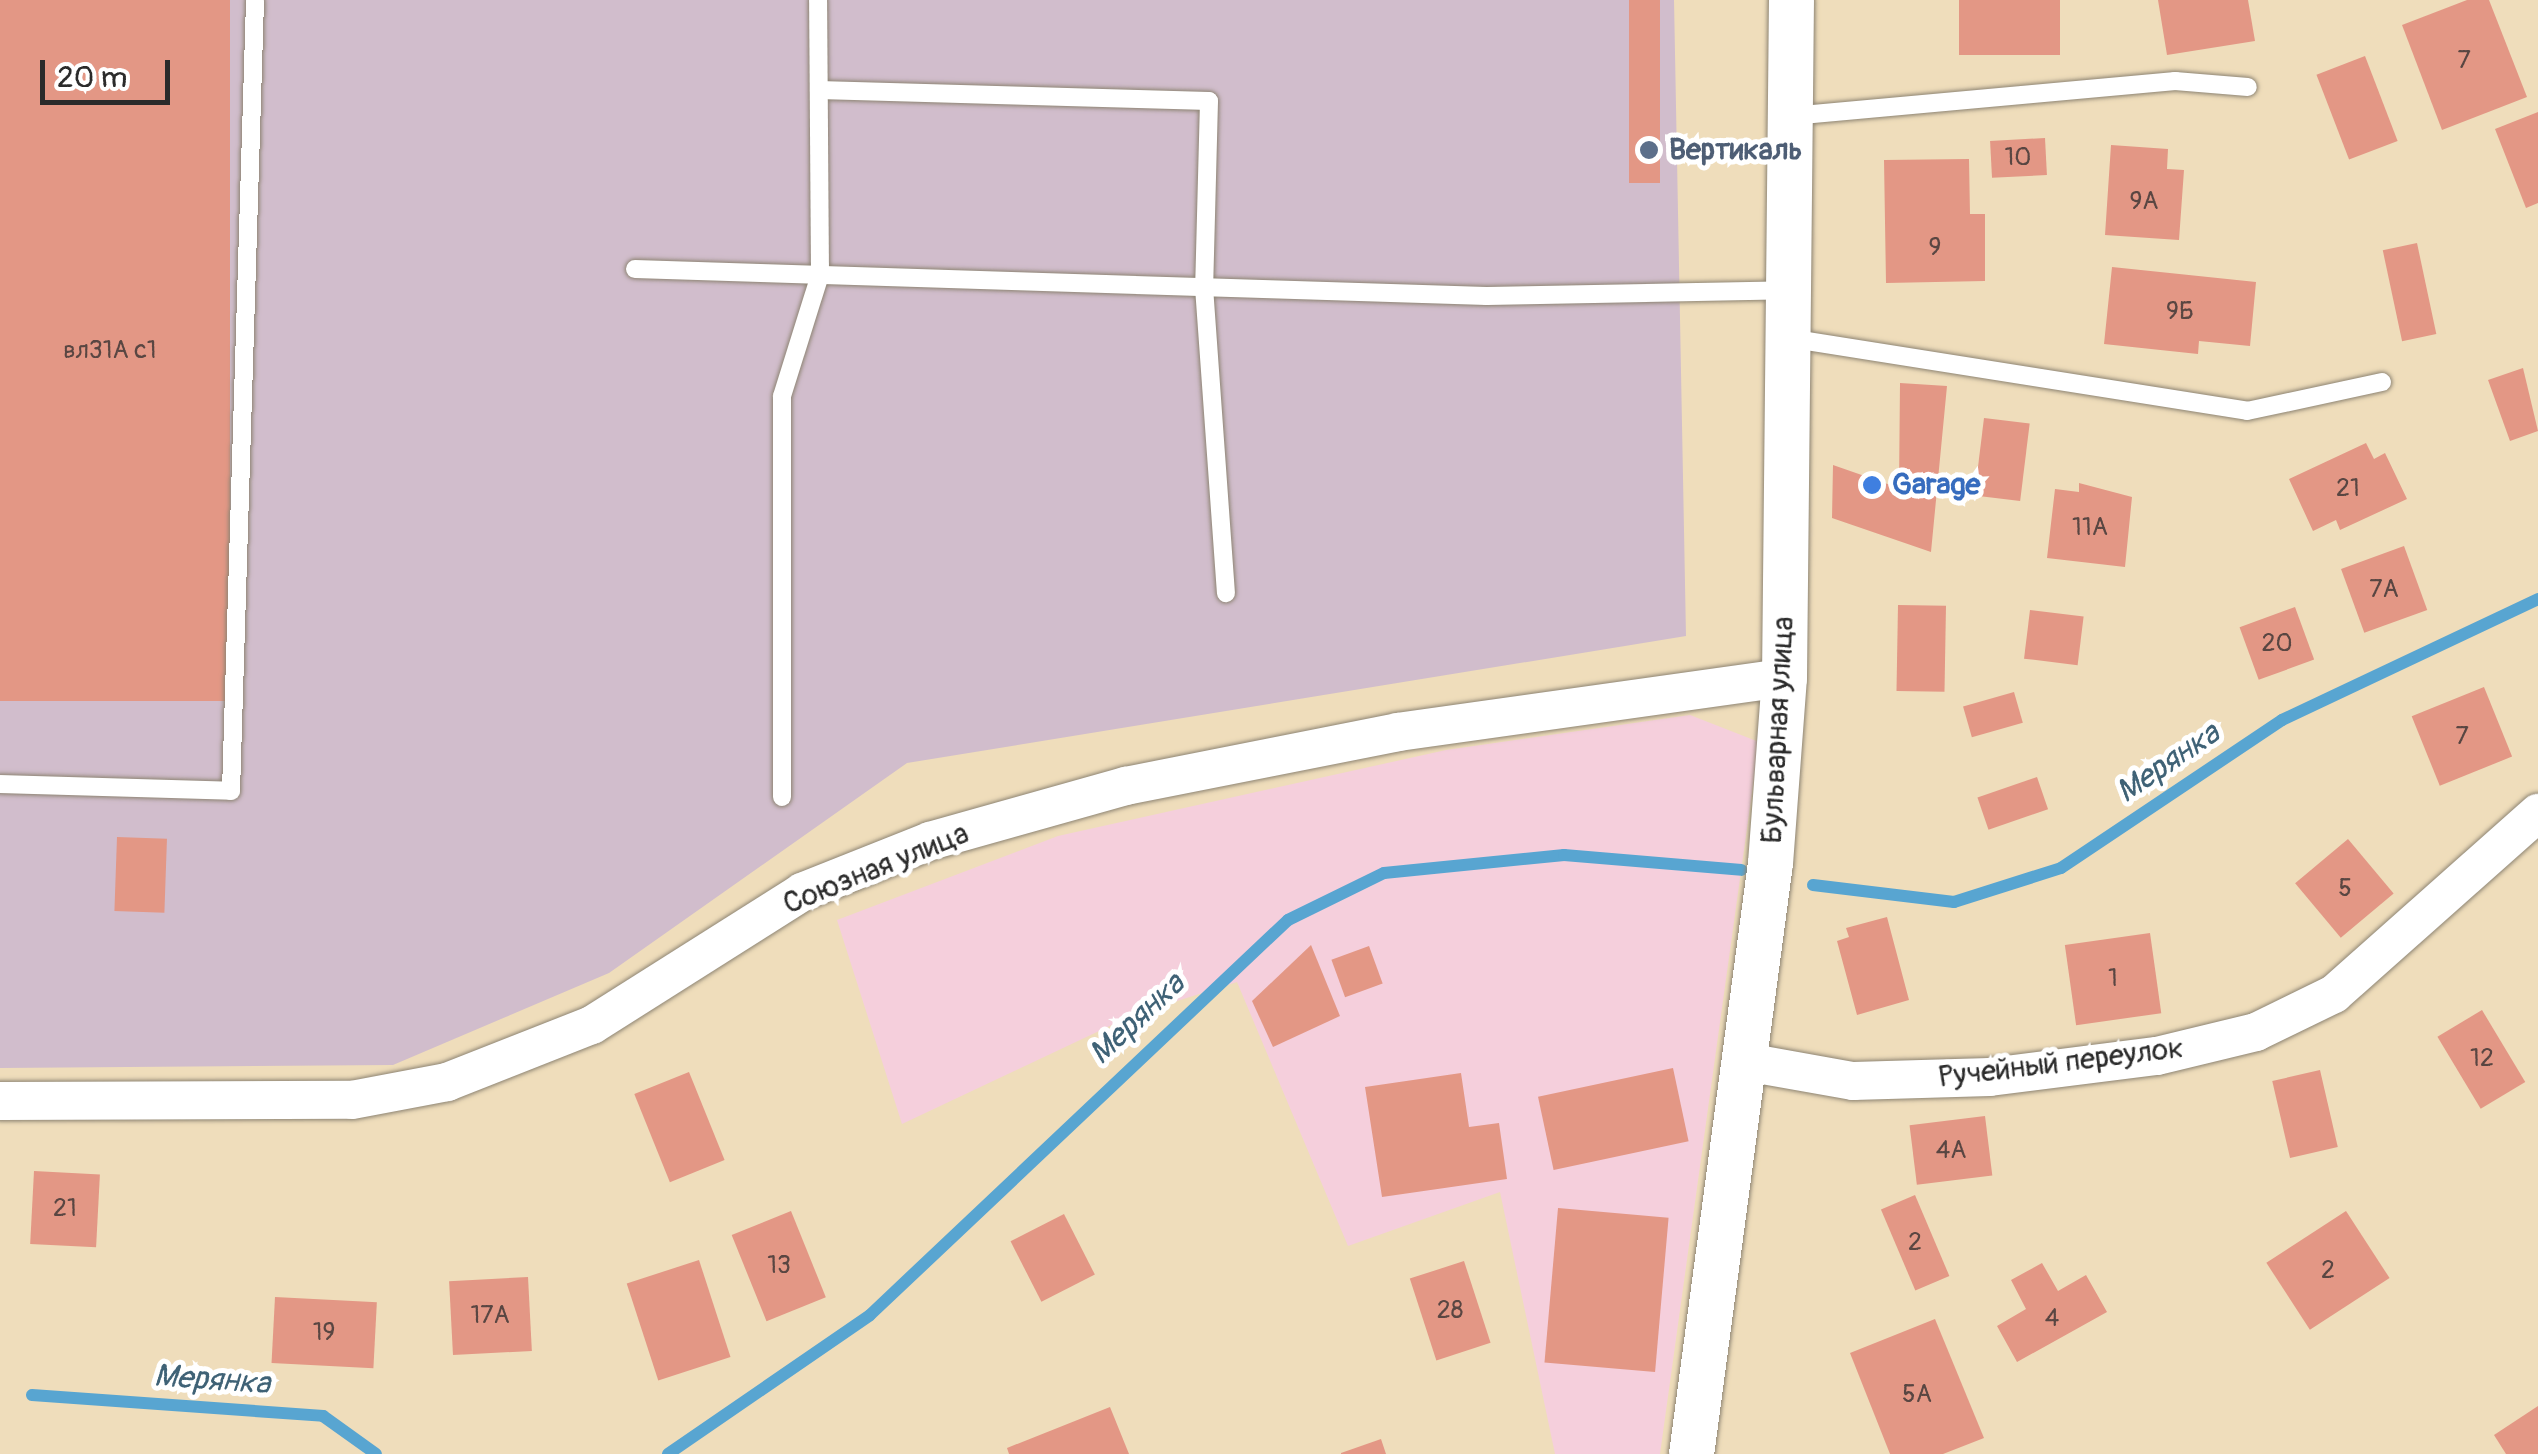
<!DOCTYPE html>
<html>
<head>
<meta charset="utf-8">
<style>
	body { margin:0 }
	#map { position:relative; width:2538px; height:1454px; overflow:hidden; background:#efddbb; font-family:Pangolin,sans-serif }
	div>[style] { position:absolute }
	.built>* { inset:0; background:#f5cfdc }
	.industrial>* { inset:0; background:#d1bdcc }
	.stream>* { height:12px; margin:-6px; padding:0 6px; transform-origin:6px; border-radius:6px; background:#58a5d1 }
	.building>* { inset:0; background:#e39785; transform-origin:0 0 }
	.roads { filter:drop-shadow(0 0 2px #8d8473) drop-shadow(0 0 2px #8d8473) }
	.service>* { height:18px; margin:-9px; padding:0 9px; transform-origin:9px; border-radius:9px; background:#fff }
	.minor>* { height:38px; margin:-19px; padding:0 19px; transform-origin:19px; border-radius:19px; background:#fff }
	.tertiary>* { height:45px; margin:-22.5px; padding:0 22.5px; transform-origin:22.5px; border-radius:22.5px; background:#fff }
	.dots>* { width:28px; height:28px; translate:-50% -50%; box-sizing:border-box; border:5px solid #fff; border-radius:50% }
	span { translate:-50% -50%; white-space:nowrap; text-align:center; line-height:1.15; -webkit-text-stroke:10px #fff; paint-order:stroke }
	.number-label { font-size:25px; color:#594642 }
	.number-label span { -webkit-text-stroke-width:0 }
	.service-label { font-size:30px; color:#4e5e75; font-weight:700 }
	.left { translate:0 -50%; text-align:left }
	.shop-label { font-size:30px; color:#366cbe; font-weight:700 }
	.street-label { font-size:30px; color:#2b2b2b }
	.water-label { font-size:32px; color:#3f6276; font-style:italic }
	.scale { position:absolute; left:40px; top:60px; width:130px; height:45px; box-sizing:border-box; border:5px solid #2b2b2b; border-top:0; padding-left:12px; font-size:30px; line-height:35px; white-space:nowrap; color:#2b2b2b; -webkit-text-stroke:8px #fff; paint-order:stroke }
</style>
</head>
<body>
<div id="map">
	<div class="built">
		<i style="clip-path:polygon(1690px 715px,1759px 742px,1660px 1454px,1555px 1454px,1500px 1192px,1348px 1246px,1237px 982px,1133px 1015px,902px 1124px,837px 920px,1058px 836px,1446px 750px)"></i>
	</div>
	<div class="industrial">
		<i style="clip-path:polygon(0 0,1674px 0,1686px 636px,907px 763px,609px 973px,393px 1065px,0 1068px)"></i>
	</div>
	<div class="stream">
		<i style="left:1813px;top:885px;width:142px;rotate:6.9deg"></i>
		<i style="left:1954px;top:902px;width:112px;rotate:-17.6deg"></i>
		<i style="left:2061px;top:868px;width:266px;rotate:-33.8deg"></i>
		<i style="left:2282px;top:720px;width:283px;rotate:-25.3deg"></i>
		<i style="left:32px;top:1395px;width:292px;rotate:4.1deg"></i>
		<i style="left:323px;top:1416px;width:65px;rotate:35.6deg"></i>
		<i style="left:668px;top:1454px;width:245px;rotate:-34.5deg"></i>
		<i style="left:870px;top:1315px;width:575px;rotate:-43.38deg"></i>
		<i style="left:1288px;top:920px;width:107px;rotate:-26.1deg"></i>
		<i style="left:1384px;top:873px;width:181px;rotate:-5.7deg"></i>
		<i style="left:1564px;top:855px;width:178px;rotate:4.8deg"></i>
	</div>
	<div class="building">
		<i style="left:0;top:0;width:230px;height:701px"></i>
		<i style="left:1629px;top:0;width:31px;height:183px"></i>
		<i style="left:1959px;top:0;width:101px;height:55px"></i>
		<i style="clip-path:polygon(2158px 0,2248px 0,2255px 41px,2167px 55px)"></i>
		<i style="clip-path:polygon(2467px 0,2489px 0,2527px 97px,2442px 130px,2402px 25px)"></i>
		<i style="left:2365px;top:56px;width:91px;height:52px;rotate:69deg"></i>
		<i style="clip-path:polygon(2538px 112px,2538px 203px,2526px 208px,2495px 129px)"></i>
		<i style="left:2045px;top:138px;width:37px;height:55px;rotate:87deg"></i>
		<i style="clip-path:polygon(2111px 145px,2168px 149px,2167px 169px,2184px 170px,2179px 240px,2105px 235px)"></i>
		<i style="clip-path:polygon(1969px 159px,1970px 214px,1985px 214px,1985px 281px,1886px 283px,1884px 160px)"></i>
		<i style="left:2417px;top:243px;width:93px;height:35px;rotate:78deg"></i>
		<i style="clip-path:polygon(2112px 267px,2256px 282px,2250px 346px,2199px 341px,2198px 354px,2104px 344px)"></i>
		<i style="clip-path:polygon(2523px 368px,2538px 431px,2510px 441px,2488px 380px)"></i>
		<i style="clip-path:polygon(1900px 383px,1947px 386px,1931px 552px,1832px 518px,1833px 465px,1899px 488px)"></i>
		<i style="left:1984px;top:418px;width:46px;height:78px;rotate:7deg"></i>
		<i style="clip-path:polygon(2366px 443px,2374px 459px,2385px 453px,2407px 499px,2340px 530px,2336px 520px,2313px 531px,2289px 479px)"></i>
		<i style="clip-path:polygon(2079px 483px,2132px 497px,2125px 567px,2047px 558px,2055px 489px,2079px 492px)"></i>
		<i style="left:2404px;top:546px;width:68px;height:67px;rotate:70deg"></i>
		<i style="left:1898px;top:605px;width:48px;height:86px;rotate:1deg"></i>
		<i style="left:2295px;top:607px;width:56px;height:59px;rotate:70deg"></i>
		<i style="left:2030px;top:610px;width:54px;height:49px;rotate:7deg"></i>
		<i style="left:2484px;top:687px;width:75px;height:78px;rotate:68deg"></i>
		<i style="left:2014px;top:692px;width:32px;height:53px;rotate:74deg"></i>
		<i style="left:2037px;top:777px;width:34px;height:63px;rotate:71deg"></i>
		<i style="left:117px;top:837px;width:50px;height:74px;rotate:2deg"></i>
		<i style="left:2348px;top:839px;width:71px;height:69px;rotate:50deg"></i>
		<i style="clip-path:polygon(1887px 917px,1909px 1000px,1857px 1015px,1837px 941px,1849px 937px,1846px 928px)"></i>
		<i style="left:2150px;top:933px;width:81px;height:86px;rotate:82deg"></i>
		<i style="clip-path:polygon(1311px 945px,1340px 1016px,1273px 1047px,1252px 1001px)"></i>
		<i style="left:1369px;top:946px;width:40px;height:40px;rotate:70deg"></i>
		<i style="left:2482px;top:1010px;width:84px;height:52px;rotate:59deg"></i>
		<i style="left:1673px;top:1068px;width:75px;height:138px;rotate:78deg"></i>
		<i style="left:2320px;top:1070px;width:79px;height:49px;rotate:77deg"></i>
		<i style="left:689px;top:1072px;width:95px;height:59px;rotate:68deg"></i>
		<i style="clip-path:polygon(1461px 1073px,1469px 1127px,1499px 1123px,1507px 1179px,1382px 1197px,1365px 1087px)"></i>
		<i style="left:1985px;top:1116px;width:60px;height:76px;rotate:83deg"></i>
		<i style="left:34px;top:1171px;width:66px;height:73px;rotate:3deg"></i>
		<i style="left:1915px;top:1195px;width:88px;height:37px;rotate:67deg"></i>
		<i style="left:1558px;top:1208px;width:111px;height:155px;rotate:5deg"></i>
		<i style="left:791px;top:1211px;width:93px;height:64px;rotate:68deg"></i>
		<i style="left:2346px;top:1211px;width:80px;height:95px;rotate:57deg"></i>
		<i style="left:1064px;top:1214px;width:68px;height:60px;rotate:63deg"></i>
		<i style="left:699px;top:1260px;width:102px;height:76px;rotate:72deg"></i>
		<i style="left:1464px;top:1261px;width:86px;height:57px;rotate:72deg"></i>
		<i style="clip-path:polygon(2042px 1263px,2058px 1291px,2086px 1275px,2107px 1312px,2017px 1362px,1997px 1326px,2026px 1309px,2011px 1280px)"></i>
		<i style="left:528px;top:1277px;width:74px;height:79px;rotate:87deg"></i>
		<i style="left:275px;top:1297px;width:102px;height:66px;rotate:3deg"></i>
		<i style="clip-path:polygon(1935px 1319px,1984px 1438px,1943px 1454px,1890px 1454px,1850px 1353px)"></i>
		<i style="clip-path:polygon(2538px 1406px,2538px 1454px,2506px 1454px,2494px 1435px)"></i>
		<i style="clip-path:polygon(1110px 1407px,1129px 1454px,1009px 1454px,1007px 1448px)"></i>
		<i style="clip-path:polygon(1381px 1439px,1386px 1454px,1341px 1454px,1341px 1453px)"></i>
	</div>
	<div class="roads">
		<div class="service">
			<i style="left:819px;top:90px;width:390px;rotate:1.6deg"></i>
			<i style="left:1209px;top:101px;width:186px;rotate:91.5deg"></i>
			<i style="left:1204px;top:287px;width:307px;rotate:85.9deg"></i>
			<i style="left:1791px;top:116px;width:386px;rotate:-5.2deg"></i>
			<i style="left:2175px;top:81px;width:73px;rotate:4.7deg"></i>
			<i style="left:635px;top:269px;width:852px;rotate:1.82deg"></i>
			<i style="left:1487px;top:296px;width:301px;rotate:-1.1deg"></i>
			<i style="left:1788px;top:338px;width:465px;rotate:9deg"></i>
			<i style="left:2247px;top:411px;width:138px;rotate:-12.1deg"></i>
			<i style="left:0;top:784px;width:231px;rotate:1.7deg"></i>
			<i style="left:231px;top:791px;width:791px;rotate:-88.26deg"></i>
			<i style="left:782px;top:797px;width:401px;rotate:-90deg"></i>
			<i style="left:782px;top:396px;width:127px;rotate:-72.6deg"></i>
			<i style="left:820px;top:275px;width:275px;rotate:-90.4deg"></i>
		</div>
		<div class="minor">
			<i style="left:1746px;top:1062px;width:109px;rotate:10.1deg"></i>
			<i style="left:1853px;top:1081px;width:137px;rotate:-1.7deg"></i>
			<i style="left:1990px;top:1077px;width:168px;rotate:-7.2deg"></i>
			<i style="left:2157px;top:1056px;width:102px;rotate:-13.6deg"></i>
			<i style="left:2256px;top:1032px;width:87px;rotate:-26deg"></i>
			<i style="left:2334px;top:994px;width:273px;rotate:-41.6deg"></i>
			<i style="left:0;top:1101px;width:352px;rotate:-0.2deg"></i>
			<i style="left:352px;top:1100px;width:97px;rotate:-10.7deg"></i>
			<i style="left:447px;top:1082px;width:156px;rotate:-21.5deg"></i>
			<i style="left:592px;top:1025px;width:249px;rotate:-32.3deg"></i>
			<i style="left:802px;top:892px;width:138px;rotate:-21.7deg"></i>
			<i style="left:930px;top:841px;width:204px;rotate:-15.7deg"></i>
			<i style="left:1126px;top:786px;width:277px;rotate:-11.2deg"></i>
			<i style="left:1398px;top:732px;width:390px;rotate:-8deg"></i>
		</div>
		<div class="tertiary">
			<i style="left:1691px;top:1454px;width:596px;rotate:-82.39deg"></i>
			<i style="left:1770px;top:863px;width:186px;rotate:-85.7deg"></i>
			<i style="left:1784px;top:678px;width:678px;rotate:-89.41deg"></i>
		</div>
	</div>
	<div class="dots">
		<i style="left:1649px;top:150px;background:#5c6f8a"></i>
		<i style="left:1872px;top:485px;background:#3f7fe0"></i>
	</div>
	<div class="number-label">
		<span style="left:2464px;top:61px">7</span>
		<span style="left:2018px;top:158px">10</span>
		<span style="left:2144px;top:202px">9А</span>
		<span style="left:1935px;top:248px">9</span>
		<span style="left:2180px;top:312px">9Б</span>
		<span style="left:110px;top:351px">вл31А с1</span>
		<span style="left:2348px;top:489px">21</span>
		<span style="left:2090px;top:528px">11А</span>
		<span style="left:2384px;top:590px">7А</span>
		<span style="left:2277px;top:644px">20</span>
		<span style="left:2462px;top:737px">7</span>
		<span style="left:2345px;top:889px">5</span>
		<span style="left:2113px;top:979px">1</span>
		<span style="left:2482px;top:1059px">12</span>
		<span style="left:1951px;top:1151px">4А</span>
		<span style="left:65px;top:1209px">21</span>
		<span style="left:1915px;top:1243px">2</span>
		<span style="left:779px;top:1266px">13</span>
		<span style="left:2328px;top:1271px">2</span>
		<span style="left:1450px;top:1311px">28</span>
		<span style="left:490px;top:1316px">17А</span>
		<span style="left:2052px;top:1319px">4</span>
		<span style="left:324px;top:1333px">19</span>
		<span style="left:1917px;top:1395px">5А</span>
	</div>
	<div class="service-label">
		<span class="left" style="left:1669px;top:150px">Вертикаль</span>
	</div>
	<div class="shop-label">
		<span class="left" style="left:1892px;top:485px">Garage</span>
	</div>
	<div class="street-label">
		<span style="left:1778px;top:730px;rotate:-87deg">Бульварная улица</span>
		<span style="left:876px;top:869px;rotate:-22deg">Союзная улица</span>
		<span style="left:2061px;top:1063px;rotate:-7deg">Ручейный переулок</span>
	</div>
	<div class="water-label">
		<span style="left:2168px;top:763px;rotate:-34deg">Мерянка</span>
		<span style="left:1137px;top:1019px;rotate:-43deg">Мерянка</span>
		<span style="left:212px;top:1380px;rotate:4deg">Мерянка</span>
	</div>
	<div class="scale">20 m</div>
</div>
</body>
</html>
